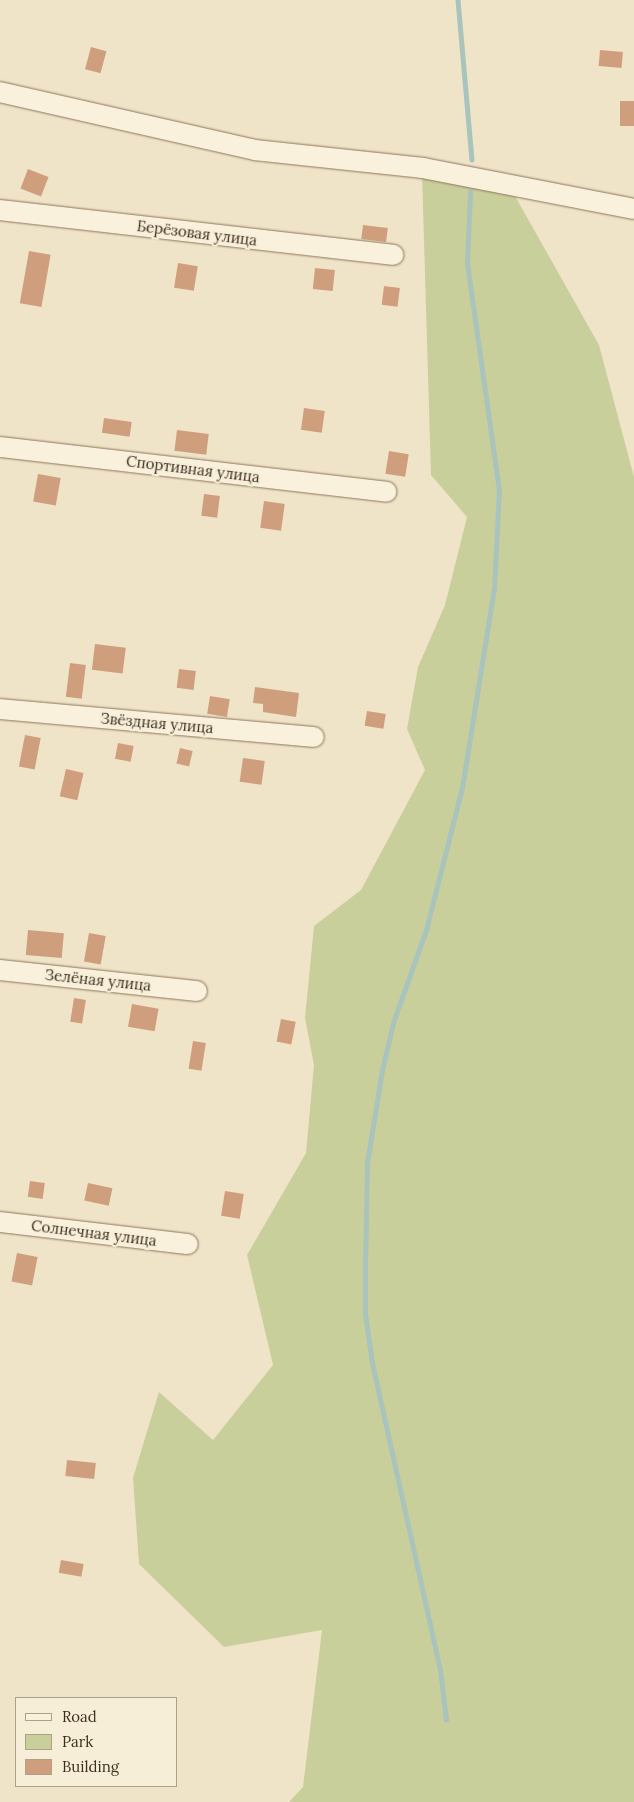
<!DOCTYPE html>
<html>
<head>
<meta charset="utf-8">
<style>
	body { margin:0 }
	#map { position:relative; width:634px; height:1802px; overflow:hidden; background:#f0e4c8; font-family:Lora,serif }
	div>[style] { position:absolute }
	.green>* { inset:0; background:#c9cf9b }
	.stream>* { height:4.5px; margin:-2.25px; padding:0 2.25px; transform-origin:2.25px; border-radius:2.25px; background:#a9c4bc }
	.building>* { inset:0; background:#cf9f7d; transform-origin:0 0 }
	.roads { filter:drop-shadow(0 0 1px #8d765c) drop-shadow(0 0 1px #8d765c) }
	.minor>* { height:20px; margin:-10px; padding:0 10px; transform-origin:10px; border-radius:10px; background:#faf1dc }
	span { translate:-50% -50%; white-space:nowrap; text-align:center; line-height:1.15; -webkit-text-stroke:4.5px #f7eed8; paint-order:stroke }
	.street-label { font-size:15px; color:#3d2e20 }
	.legend { position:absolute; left:15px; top:1697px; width:162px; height:90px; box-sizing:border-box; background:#f7eed8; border:1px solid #ada18e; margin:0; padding:6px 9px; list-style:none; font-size:15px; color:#3d2e20 }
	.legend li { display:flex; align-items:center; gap:10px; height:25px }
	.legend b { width:25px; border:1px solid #ada18e }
</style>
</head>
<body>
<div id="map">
	<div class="green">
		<i style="clip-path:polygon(422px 174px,515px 196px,599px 345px,634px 477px,634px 1802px,289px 1802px,303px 1787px,322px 1630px,224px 1647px,139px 1564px,133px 1478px,159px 1392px,213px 1440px,273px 1365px,247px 1255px,306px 1153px,314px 1065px,305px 1018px,314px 926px,361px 890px,425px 770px,407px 729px,418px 667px,445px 605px,467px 517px,431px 475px)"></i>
	</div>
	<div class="stream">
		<i style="left:458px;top:0;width:160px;rotate:85deg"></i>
		<i style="left:446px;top:1720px;width:50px;rotate:-96.8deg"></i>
		<i style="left:440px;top:1670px;width:314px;rotate:-102.5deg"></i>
		<i style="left:372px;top:1363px;width:49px;rotate:-98.1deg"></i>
		<i style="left:365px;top:1314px;width:47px;rotate:-90deg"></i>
		<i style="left:365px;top:1267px;width:104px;rotate:-88.9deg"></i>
		<i style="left:367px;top:1163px;width:94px;rotate:-80.8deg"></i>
		<i style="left:382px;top:1070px;width:48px;rotate:-76.8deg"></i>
		<i style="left:393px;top:1023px;width:99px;rotate:-70.5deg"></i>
		<i style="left:426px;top:930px;width:146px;rotate:-75.8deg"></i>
		<i style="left:462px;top:788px;width:202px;rotate:-80.9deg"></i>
		<i style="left:494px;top:589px;width:98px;rotate:-87.1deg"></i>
		<i style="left:499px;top:491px;width:231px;rotate:-98deg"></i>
		<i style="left:467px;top:262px;width:70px;rotate:-87.5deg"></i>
	</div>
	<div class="building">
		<i style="left:91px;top:47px;width:16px;height:23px;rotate:15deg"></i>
		<i style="left:600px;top:50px;width:23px;height:16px;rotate:5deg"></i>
		<i style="left:620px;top:101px;width:14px;height:25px"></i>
		<i style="left:28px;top:169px;width:22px;height:21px;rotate:21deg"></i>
		<i style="left:363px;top:225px;width:25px;height:14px;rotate:7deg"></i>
		<i style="left:29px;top:251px;width:22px;height:53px;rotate:10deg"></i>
		<i style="left:178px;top:263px;width:20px;height:25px;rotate:9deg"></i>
		<i style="left:315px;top:268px;width:20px;height:21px;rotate:6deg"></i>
		<i style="left:384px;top:286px;width:16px;height:19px;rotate:7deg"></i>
		<i style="left:304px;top:408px;width:21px;height:22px;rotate:8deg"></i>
		<i style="left:104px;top:418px;width:28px;height:15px;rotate:8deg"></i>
		<i style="left:177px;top:430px;width:32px;height:21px;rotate:7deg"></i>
		<i style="left:389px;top:451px;width:20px;height:23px;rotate:9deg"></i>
		<i style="left:38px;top:474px;width:23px;height:28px;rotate:10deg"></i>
		<i style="left:204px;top:494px;width:16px;height:22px;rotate:7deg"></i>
		<i style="left:264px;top:501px;width:21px;height:27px;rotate:8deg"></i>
		<i style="left:95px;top:644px;width:31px;height:26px;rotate:7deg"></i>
		<i style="left:70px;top:663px;width:16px;height:34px;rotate:7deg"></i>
		<i style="left:179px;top:669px;width:17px;height:19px;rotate:7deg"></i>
		<i style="clip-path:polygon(255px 687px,299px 693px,296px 717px,263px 712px,263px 704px,253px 703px)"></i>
		<i style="left:210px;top:696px;width:20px;height:18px;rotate:9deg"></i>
		<i style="left:367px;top:711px;width:19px;height:15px;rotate:9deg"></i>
		<i style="left:25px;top:735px;width:16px;height:32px;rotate:11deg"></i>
		<i style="left:118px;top:743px;width:16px;height:16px;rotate:11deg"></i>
		<i style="left:180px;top:748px;width:13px;height:16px;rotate:13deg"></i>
		<i style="left:243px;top:758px;width:22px;height:24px;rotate:8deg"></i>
		<i style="left:66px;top:769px;width:18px;height:28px;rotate:13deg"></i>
		<i style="left:28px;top:930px;width:36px;height:25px;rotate:5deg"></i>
		<i style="left:89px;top:933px;width:17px;height:29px;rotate:10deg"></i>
		<i style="left:74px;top:998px;width:12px;height:24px;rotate:9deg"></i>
		<i style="left:132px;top:1004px;width:27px;height:23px;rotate:10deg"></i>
		<i style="left:281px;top:1019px;width:15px;height:23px;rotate:11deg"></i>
		<i style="left:193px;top:1041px;width:13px;height:28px;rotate:9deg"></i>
		<i style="left:30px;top:1181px;width:15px;height:16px;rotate:8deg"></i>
		<i style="left:88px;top:1183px;width:25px;height:18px;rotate:12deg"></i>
		<i style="left:225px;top:1191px;width:19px;height:25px;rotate:9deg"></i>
		<i style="left:17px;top:1253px;width:21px;height:29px;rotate:11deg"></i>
		<i style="left:67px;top:1460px;width:29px;height:16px;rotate:6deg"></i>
		<i style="left:61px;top:1560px;width:23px;height:13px;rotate:10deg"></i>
	</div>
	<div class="roads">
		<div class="minor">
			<i style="left:0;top:92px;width:262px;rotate:12.8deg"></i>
			<i style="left:255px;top:150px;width:169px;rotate:6.1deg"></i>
			<i style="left:423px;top:168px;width:215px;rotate:11deg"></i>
			<i style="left:0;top:210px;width:396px;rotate:6.5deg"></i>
			<i style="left:0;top:447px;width:389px;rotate:6.6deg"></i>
			<i style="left:0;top:709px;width:315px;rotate:5.1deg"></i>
			<i style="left:0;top:970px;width:198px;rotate:6.1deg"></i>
			<i style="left:0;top:1222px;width:189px;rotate:6.7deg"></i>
		</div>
	</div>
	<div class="street-label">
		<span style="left:197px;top:233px;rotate:7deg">Берёзовая улица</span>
		<span style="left:193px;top:469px;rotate:7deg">Спортивная улица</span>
		<span style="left:157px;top:723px;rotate:5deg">Звёздная улица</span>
		<span style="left:98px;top:980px;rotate:6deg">Зелёная улица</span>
		<span style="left:94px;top:1233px;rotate:7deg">Солнечная улица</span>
	</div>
	<ul class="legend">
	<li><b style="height:6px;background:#faf1dc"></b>Road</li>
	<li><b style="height:14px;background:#c9cf9b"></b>Park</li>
	<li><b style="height:14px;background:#cf9f7d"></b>Building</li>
	</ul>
</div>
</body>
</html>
